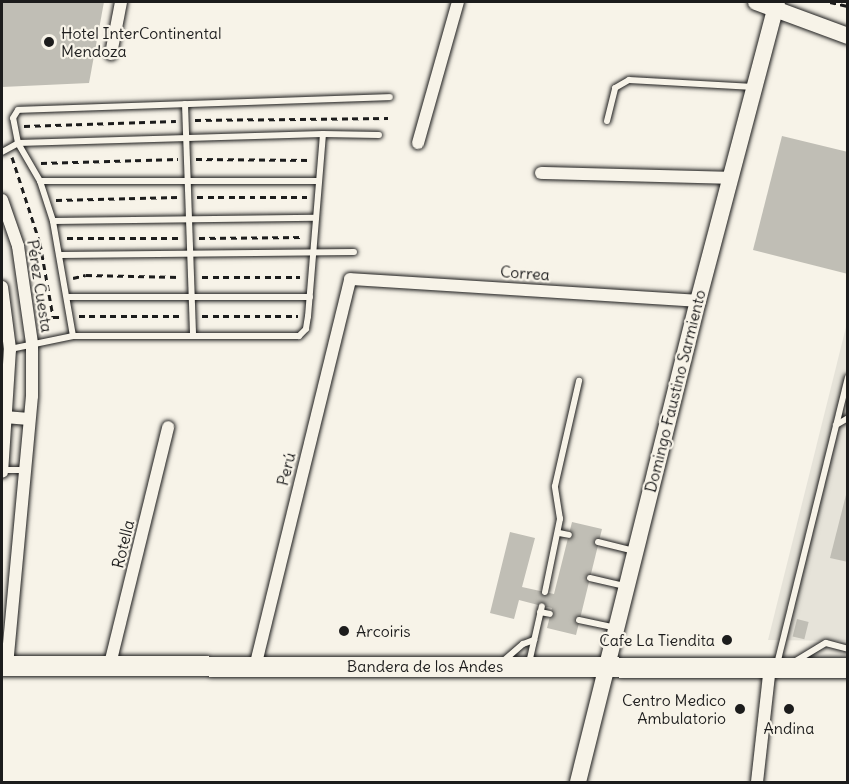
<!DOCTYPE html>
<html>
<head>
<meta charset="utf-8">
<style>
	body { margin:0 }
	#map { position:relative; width:849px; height:784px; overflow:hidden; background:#f7f3e8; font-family:Delius,sans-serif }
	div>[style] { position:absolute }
	.built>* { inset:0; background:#e6e3d9 }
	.building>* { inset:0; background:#c0beb5; transform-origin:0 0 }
	.path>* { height:3px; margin-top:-1.5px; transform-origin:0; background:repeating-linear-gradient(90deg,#1c1c1c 0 6px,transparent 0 10.5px) }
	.roads { filter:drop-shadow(0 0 2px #1c1c1c) drop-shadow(0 0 2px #1c1c1c) }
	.lane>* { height:6px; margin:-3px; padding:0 3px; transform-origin:3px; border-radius:3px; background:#f7f3e8 }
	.street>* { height:12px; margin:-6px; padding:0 6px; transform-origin:6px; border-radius:6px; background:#f7f3e8 }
	.secondary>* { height:16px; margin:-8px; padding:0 8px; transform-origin:8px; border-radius:8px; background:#f7f3e8 }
	.primary>* { height:20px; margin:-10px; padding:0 10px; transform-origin:10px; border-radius:10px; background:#f7f3e8 }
	.dots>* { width:16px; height:16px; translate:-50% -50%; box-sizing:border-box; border:3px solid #f7f3e8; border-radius:50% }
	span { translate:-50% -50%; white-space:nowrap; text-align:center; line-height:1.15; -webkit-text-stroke:4.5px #f7f3e8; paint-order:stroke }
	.poi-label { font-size:16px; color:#1c1c1c }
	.left { translate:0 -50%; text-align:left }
	.right { translate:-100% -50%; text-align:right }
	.street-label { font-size:16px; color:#1c1c1c }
	.frame { position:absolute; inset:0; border:3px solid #1c1c1c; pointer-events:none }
</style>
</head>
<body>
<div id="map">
	<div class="built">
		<i style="clip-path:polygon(847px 323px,847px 641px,768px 640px)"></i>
	</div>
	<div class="building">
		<i style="clip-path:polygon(2px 2px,104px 2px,89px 83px,2px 87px)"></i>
		<i style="clip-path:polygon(782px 136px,848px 152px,848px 274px,753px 250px)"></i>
		<i style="clip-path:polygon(847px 491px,848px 491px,848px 562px,830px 558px)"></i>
		<i style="clip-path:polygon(572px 522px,602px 529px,576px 635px,547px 628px,552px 608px,542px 606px,519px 600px,514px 619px,490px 613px,510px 532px,535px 538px,522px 587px,554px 594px)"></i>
		<i style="left:797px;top:619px;width:12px;height:18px;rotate:14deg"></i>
	</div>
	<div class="path">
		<i style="left:830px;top:2px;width:18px;rotate:13deg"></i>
		<i style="left:195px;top:120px;width:193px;rotate:-0.6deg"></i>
		<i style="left:24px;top:126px;width:152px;rotate:-1.9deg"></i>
		<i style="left:12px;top:157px;width:90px;rotate:72deg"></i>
		<i style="left:40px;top:243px;width:75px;rotate:80deg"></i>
		<i style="left:53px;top:317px;width:8px"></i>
		<i style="left:196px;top:159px;width:114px;rotate:0.5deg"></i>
		<i style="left:41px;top:163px;width:137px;rotate:-1.7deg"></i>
		<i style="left:197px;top:197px;width:110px"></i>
		<i style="left:56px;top:200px;width:122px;rotate:-1.4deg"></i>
		<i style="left:67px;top:238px;width:113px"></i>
		<i style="left:199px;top:238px;width:104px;rotate:-0.6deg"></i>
		<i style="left:202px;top:277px;width:98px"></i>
		<i style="left:73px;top:278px;width:13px;rotate:-13deg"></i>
		<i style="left:86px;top:275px;width:94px;rotate:1.2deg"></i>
		<i style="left:79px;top:316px;width:105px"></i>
		<i style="left:202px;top:316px;width:96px"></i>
	</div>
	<div class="roads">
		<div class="lane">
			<i style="left:185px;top:104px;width:232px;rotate:88deg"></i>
			<i style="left:607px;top:121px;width:34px;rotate:-76deg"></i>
			<i style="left:615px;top:88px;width:16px;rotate:-30deg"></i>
			<i style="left:629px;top:80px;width:125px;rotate:3.2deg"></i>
			<i style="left:323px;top:134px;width:56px;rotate:1deg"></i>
			<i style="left:2px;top:152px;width:18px;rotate:-29deg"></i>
			<i style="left:18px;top:143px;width:305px;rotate:-1.7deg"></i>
			<i style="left:323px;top:134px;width:183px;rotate:94.7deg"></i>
			<i style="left:308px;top:316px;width:13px;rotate:99deg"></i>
			<i style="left:306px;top:329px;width:10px;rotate:135deg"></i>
			<i style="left:299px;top:336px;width:226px;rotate:180deg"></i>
			<i style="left:73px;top:336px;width:64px;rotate:168.3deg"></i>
			<i style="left:40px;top:181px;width:279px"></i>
			<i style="left:53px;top:221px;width:263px;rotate:-0.7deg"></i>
			<i style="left:60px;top:255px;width:294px;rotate:-0.6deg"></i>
			<i style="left:67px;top:297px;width:243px"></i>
			<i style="left:73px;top:336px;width:117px;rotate:-99.9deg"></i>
			<i style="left:53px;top:221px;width:42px;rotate:-108deg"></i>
			<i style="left:40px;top:181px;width:44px;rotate:-120.1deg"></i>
			<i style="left:18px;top:143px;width:25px;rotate:-101deg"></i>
			<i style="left:13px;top:118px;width:9px;rotate:-58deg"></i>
			<i style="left:18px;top:110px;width:372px;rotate:-2deg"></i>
			<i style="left:836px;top:425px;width:14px;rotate:-30deg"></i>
			<i style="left:2px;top:470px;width:21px"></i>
			<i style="left:559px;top:533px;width:10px;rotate:11deg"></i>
			<i style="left:598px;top:542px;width:38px;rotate:14deg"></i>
			<i style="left:590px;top:578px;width:37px;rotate:13deg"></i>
			<i style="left:545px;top:592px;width:75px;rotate:-78.4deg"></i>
			<i style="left:560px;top:519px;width:33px;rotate:-99deg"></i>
			<i style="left:555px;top:486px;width:108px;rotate:-77.1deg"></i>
			<i style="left:540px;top:612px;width:10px;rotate:11deg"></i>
			<i style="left:579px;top:620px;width:38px;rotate:12deg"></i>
			<i style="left:794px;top:662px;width:37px;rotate:-31deg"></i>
			<i style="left:826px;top:643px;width:23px;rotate:15deg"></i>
			<i style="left:501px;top:663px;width:29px;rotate:-41deg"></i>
			<i style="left:523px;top:644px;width:12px;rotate:-20deg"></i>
			<i style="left:529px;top:663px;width:58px;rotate:-77.2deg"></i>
			<i style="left:777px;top:664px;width:295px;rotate:-76.1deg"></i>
		</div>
		<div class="street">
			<i style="left:111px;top:54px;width:53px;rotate:-79.1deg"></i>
			<i style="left:418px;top:143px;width:147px;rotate:-74.2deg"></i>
			<i style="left:541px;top:173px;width:189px;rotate:1.5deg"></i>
			<i style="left:2px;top:200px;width:49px;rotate:70.8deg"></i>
			<i style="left:18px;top:246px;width:98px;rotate:81.8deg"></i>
			<i style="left:32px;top:343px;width:53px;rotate:90deg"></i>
			<i style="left:32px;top:396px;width:271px;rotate:95.3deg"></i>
			<i style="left:2px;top:287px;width:63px;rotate:82.6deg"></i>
			<i style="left:10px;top:349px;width:123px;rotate:93.7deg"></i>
			<i style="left:5px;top:417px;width:24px;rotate:5deg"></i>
			<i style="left:255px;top:667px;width:399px;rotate:-76.2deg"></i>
			<i style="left:350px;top:279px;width:349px;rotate:3.6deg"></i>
			<i style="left:109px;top:668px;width:248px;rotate:-76.2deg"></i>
			<i style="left:757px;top:782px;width:116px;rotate:-83.6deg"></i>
		</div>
		<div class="secondary">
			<i style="left:756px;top:2px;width:98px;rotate:20.3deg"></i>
			<i style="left:578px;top:782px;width:496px;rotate:-76deg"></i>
			<i style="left:698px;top:301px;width:309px;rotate:-75.2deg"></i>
		</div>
		<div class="primary">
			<i style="left:2px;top:666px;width:846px;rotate:0.14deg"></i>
		</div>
	</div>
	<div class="dots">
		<i style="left:49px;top:42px;background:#1c1c1c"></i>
		<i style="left:344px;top:631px;background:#1c1c1c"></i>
		<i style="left:727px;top:640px;background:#1c1c1c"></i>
		<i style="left:740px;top:709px;background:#1c1c1c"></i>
		<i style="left:789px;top:709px;background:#1c1c1c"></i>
	</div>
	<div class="poi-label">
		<span class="left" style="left:61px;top:42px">Hotel InterContinental<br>Mendoza</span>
		<span class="left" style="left:356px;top:631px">Arcoiris</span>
		<span class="right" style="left:715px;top:640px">Cafe La Tiendita</span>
		<span class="right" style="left:726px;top:709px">Centro Medico<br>Ambulatorio</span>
		<span style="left:789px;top:728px">Andina</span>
	</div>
	<div class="street-label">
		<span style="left:525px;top:273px;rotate:4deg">Correa</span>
		<span style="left:40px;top:286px;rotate:81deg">Pérez Cuesta</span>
		<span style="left:675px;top:391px;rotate:-76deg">Domingo Faustino Sarmiento</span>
		<span style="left:286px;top:469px;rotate:-76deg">Perú</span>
		<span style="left:123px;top:544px;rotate:-76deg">Rotella</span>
		<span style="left:425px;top:666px">Bandera de los Andes</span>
	</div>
	<div class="frame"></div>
</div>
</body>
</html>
